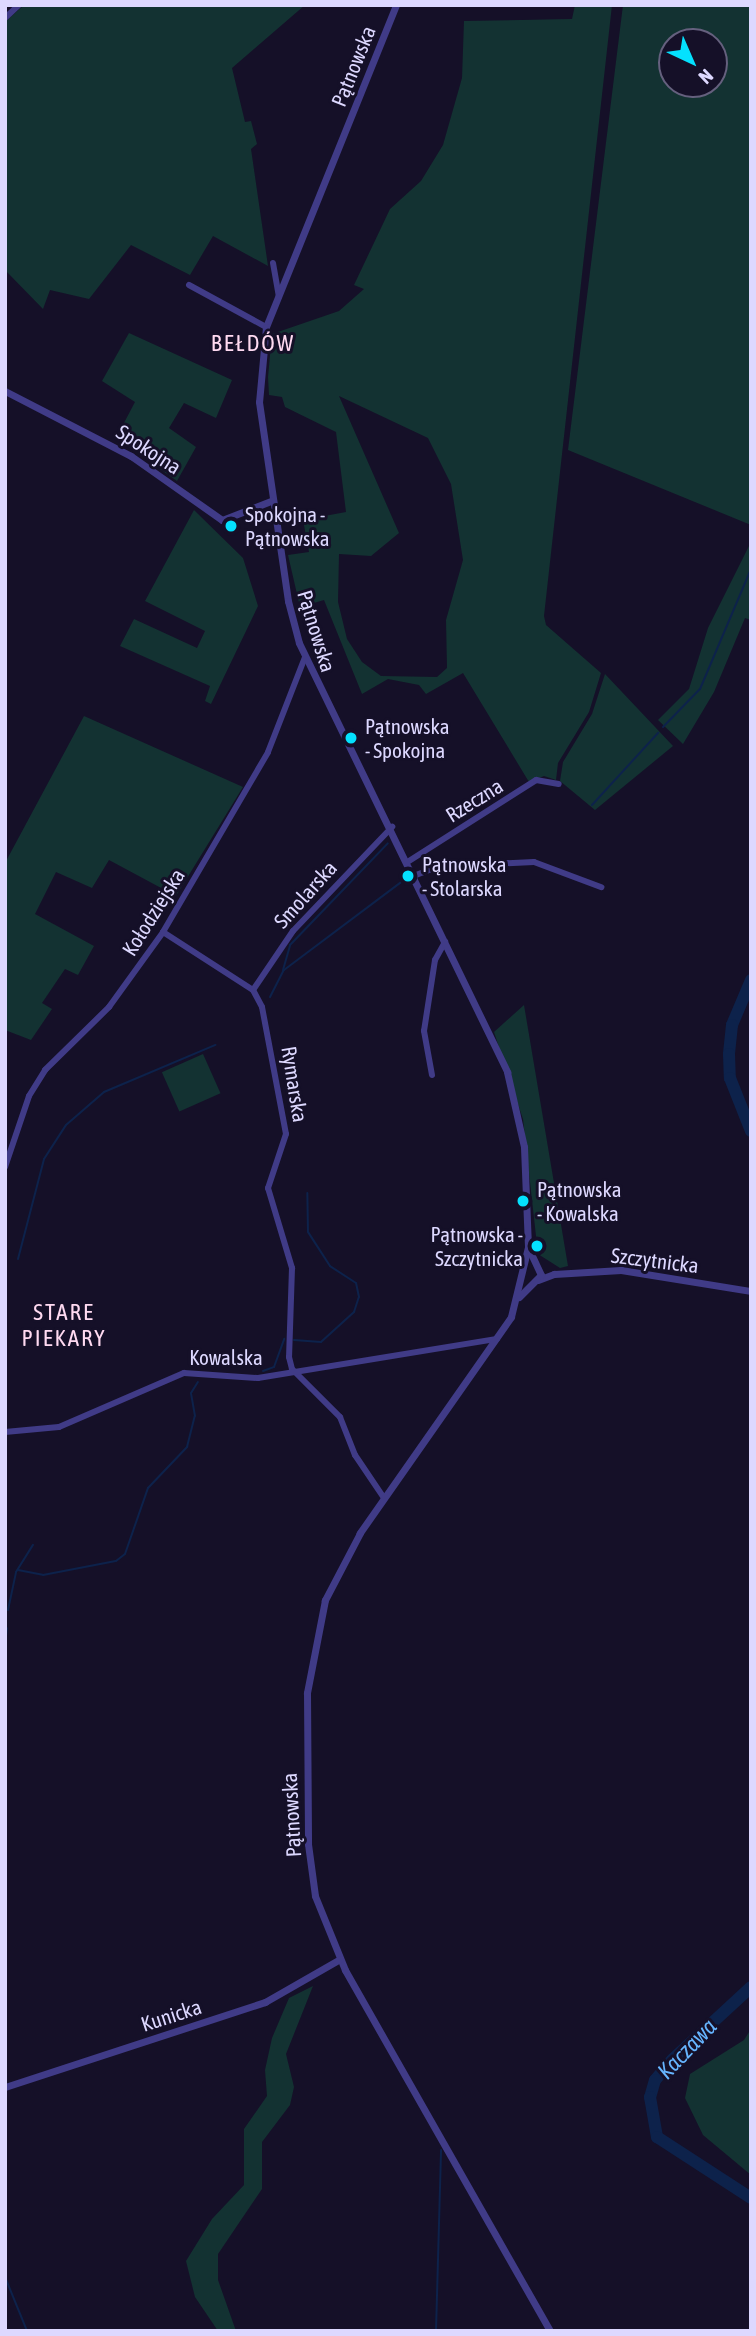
<!DOCTYPE html>
<html>
<head>
<meta charset="utf-8">
<style>
	body { margin:0 }
	#map { position:relative; width:756px; height:2336px; overflow:hidden; background:#151028; font-family:"Asap Condensed",sans-serif }
	div>[style] { position:absolute }
	.green>* { inset:0; background:#133232; transform-origin:0 0 }
	.stream>* { height:2px; margin:-1px; padding:0 1px; transform-origin:1px; border-radius:1px; background:#0d224b }
	.river>* { height:12px; margin:-6px; padding:0 6px; transform-origin:6px; border-radius:6px; background:#0d224b }
	.minor>* { height:6px; margin:-3px; padding:0 3px; transform-origin:3px; border-radius:3px; background:#403b87 }
	.tertiary>* { height:7px; margin:-3.5px; padding:0 3.5px; transform-origin:3.5px; border-radius:3.5px; background:#403b87 }
	.dots>* { width:19px; height:19px; translate:-50% -50%; box-sizing:border-box; border:4px solid #151028; border-radius:50% }
	span { translate:-50% -50%; white-space:nowrap; text-align:center; line-height:1.15; -webkit-text-stroke:6px #151028; paint-order:stroke }
	.street-label { font-size:21px; color:#ddd8ff }
	.poi-label { font-size:21px; color:#ddd8ff }
	.left { translate:0 -50%; text-align:left }
	.right { translate:-100% -50%; text-align:right }
	.neighbourhood-label { font-size:23px; color:#ffdaf1; letter-spacing:2px }
	.water-label { font-size:23px; color:#66b5ff; font-style:italic }
	.frame { position:absolute; inset:0; border:7px solid #ddd8ff; pointer-events:none }
	.north { position:absolute; left:658px; top:28px; width:70px; height:70px; box-sizing:border-box; background:#151028; border:2px solid #65607e; border-radius:50%; rotate:136deg; font-size:19px; font-weight:700; line-height:28px; text-align:center; color:#ddd8ff }
	.north::after { content:''; display:block; margin:auto; width:24px; height:32px; background:#04e1fe; clip-path:polygon(50% 0,100% 100%,50% 72%,0 100%) }
</style>
</head>
<body>
<div id="map">
	<div class="green">
		<i style="clip-path:polygon(24px 5px,305px 5px,232px 68px,245px 122px,251px 121px,257px 144px,251px 149px,268px 266px,213px 236px,190px 275px,131px 245px,89px 299px,50px 290px,43px 309px,5px 270px,5px 22px)"></i>
		<i style="clip-path:polygon(evenodd,575px 5px,612px 5px,544px 616px,546px 625px,601px 673px,589px 712px,558px 763px,556px 780px,544px 776px,529px 782px,463px 673px,426px 694px,419px 685px,388px 679px,362px 694px,324px 600px,300px 607px,288px 555px,309px 552px,303px 520px,346px 512px,336px 432px,285px 407px,282px 397px,269px 395px,268px 377px,272px 334px,339px 311px,364px 289px,354px 285px,390px 209px,421px 181px,443px 145px,462px 78px,464px 21px,572px 19px,575px 5px,339px 396px,428px 438px,451px 484px,463px 560px,446px 620px,447px 668px,437px 677px,381px 676px,362px 662px,347px 639px,338px 602px,339px 554px,371px 556px,399px 533px,339px 396px)"></i>
		<i style="clip-path:polygon(evenodd,623px 5px,751px 5px,751px 525px,568px 450px,623px 5px,672px 42px,714px 42px,714px 84px,672px 84px,672px 42px)"></i>
		<i style="clip-path:polygon(129px 333px,232px 380px,216px 418px,184px 403px,169px 428px,196px 447px,177px 481px,116px 438px,135px 402px,102px 381px)"></i>
		<i style="clip-path:polygon(194px 510px,243px 558px,258px 606px,211px 704px,205px 701px,210px 686px,120px 646px,134px 619px,197px 648px,205px 631px,145px 601px)"></i>
		<i style="clip-path:polygon(751px 542px,751px 620px,745px 618px,714px 692px,683px 744px,658px 720px,689px 689px,708px 628px)"></i>
		<i style="clip-path:polygon(605px 674px,673px 746px,595px 810px,560px 781px,563px 762px,592px 714px)"></i>
		<i style="clip-path:polygon(84px 716px,243px 787px,176px 896px,109px 860px,92px 888px,56px 872px,35px 914px,94px 946px,78px 975px,65px 969px,42px 1003px,52px 1009px,31px 1040px,5px 1030px,5px 863px)"></i>
		<i style="clip-path:polygon(524px 1005px,568px 1266px,560px 1268px,538px 1254px,523px 1119px,494px 1032px)"></i>
		<i style="left:203px;top:1054px;width:43px;height:45px;rotate:66deg"></i>
		<i style="clip-path:polygon(313px 1986px,286px 2054px,294px 2087px,290px 2105px,262px 2142px,262px 2189px,218px 2254px,218px 2280px,236px 2331px,218px 2331px,195px 2297px,186px 2261px,212px 2219px,244px 2185px,244px 2129px,267px 2096px,265px 2070px,272px 2038px,289px 1998px)"></i>
		<i style="clip-path:polygon(751px 2029px,751px 2175px,703px 2135px,685px 2098px,690px 2074px,744px 2040px)"></i>
	</div>
	<div class="stream">
		<i style="left:663px;top:727px;width:53px;rotate:-45.8deg"></i>
		<i style="left:700px;top:689px;width:130px;rotate:-67deg"></i>
		<i style="left:592px;top:805px;width:98px;rotate:-47.5deg"></i>
		<i style="left:283px;top:970px;width:26px;rotate:-74deg"></i>
		<i style="left:290px;top:945px;width:141px;rotate:-46.1deg"></i>
		<i style="left:270px;top:997px;width:30px;rotate:-63deg"></i>
		<i style="left:284px;top:970px;width:151px;rotate:-36.9deg"></i>
		<i style="left:18px;top:1259px;width:103px;rotate:-75.4deg"></i>
		<i style="left:44px;top:1159px;width:40px;rotate:-57.1deg"></i>
		<i style="left:66px;top:1125px;width:50px;rotate:-41deg"></i>
		<i style="left:104px;top:1092px;width:121px;rotate:-22.9deg"></i>
		<i style="left:294px;top:1340px;width:27px;rotate:4deg"></i>
		<i style="left:321px;top:1342px;width:45px;rotate:-42.3deg"></i>
		<i style="left:354px;top:1312px;width:16px;rotate:-72deg"></i>
		<i style="left:359px;top:1297px;width:14px;rotate:-102deg"></i>
		<i style="left:356px;top:1283px;width:31px;rotate:-147deg"></i>
		<i style="left:330px;top:1266px;width:40px;rotate:-122.9deg"></i>
		<i style="left:308px;top:1232px;width:39px;rotate:-91deg"></i>
		<i style="left:263px;top:1371px;width:12px;rotate:-20deg"></i>
		<i style="left:274px;top:1367px;width:30px;rotate:-70deg"></i>
		<i style="left:18px;top:1570px;width:25px;rotate:11deg"></i>
		<i style="left:43px;top:1575px;width:74px;rotate:-10.9deg"></i>
		<i style="left:116px;top:1561px;width:11px;rotate:-38deg"></i>
		<i style="left:125px;top:1554px;width:70px;rotate:-70.8deg"></i>
		<i style="left:148px;top:1488px;width:57px;rotate:-46.4deg"></i>
		<i style="left:187px;top:1447px;width:32px;rotate:-76deg"></i>
		<i style="left:195px;top:1416px;width:23px;rotate:-100deg"></i>
		<i style="left:191px;top:1393px;width:13px;rotate:-58deg"></i>
		<i style="left:8px;top:1610px;width:39px;rotate:-78deg"></i>
		<i style="left:16px;top:1572px;width:32px;rotate:-58deg"></i>
		<i style="left:5px;top:1644px;width:16px;rotate:-83deg"></i>
		<i style="left:5px;top:2277px;width:58px;rotate:67.8deg"></i>
		<i style="left:436px;top:2331px;width:181px;rotate:-88.4deg"></i>
	</div>
	<div class="river">
		<i style="left:751px;top:980px;width:49px;rotate:112.9deg"></i>
		<i style="left:732px;top:1025px;width:29px;rotate:96deg"></i>
		<i style="left:729px;top:1054px;width:24px;rotate:88deg"></i>
		<i style="left:730px;top:1078px;width:57px;rotate:68.4deg"></i>
		<i style="left:751px;top:1987px;width:108px;rotate:137.3deg"></i>
		<i style="left:672px;top:2060px;width:26px;rotate:130deg"></i>
		<i style="left:655px;top:2080px;width:18px;rotate:106deg"></i>
		<i style="left:650px;top:2097px;width:41px;rotate:80.1deg"></i>
		<i style="left:657px;top:2137px;width:112px;rotate:33deg"></i>
	</div>
	<div class="minor">
		<i style="left:5px;top:18px;width:19px;rotate:-43deg"></i>
		<i style="left:273px;top:263px;width:34px;rotate:80deg"></i>
		<i style="left:189px;top:285px;width:88px;rotate:28.6deg"></i>
		<i style="left:409px;top:861px;width:151px;rotate:-32.5deg"></i>
		<i style="left:536px;top:780px;width:23px;rotate:10deg"></i>
		<i style="left:416px;top:875px;width:26px;rotate:-21deg"></i>
		<i style="left:440px;top:866px;width:94px;rotate:-2.4deg"></i>
		<i style="left:534px;top:862px;width:72px;rotate:20.5deg"></i>
		<i style="left:163px;top:932px;width:107px;rotate:32.8deg"></i>
		<i style="left:253px;top:990px;width:19px;rotate:62deg"></i>
		<i style="left:262px;top:1007px;width:129px;rotate:79.3deg"></i>
		<i style="left:286px;top:1134px;width:57px;rotate:108.4deg"></i>
		<i style="left:268px;top:1188px;width:84px;rotate:73.3deg"></i>
		<i style="left:292px;top:1268px;width:89px;rotate:91.9deg"></i>
		<i style="left:289px;top:1357px;width:12px;rotate:76deg"></i>
		<i style="left:292px;top:1369px;width:68px;rotate:45deg"></i>
		<i style="left:340px;top:1417px;width:41px;rotate:68.5deg"></i>
		<i style="left:355px;top:1455px;width:52px;rotate:56deg"></i>
		<i style="left:253px;top:990px;width:71px;rotate:-55.9deg"></i>
		<i style="left:293px;top:931px;width:144px;rotate:-46.4deg"></i>
		<i style="left:432px;top:1075px;width:45px;rotate:-100.3deg"></i>
		<i style="left:424px;top:1031px;width:72px;rotate:-81.2deg"></i>
		<i style="left:435px;top:960px;width:21px;rotate:-61deg"></i>
		<i style="left:5px;top:1167px;width:75px;rotate:-71.3deg"></i>
		<i style="left:29px;top:1096px;width:31px;rotate:-58deg"></i>
		<i style="left:45px;top:1070px;width:90px;rotate:-44.5deg"></i>
		<i style="left:109px;top:1007px;width:92px;rotate:-54.2deg"></i>
		<i style="left:163px;top:932px;width:208px;rotate:-59.7deg"></i>
		<i style="left:268px;top:752px;width:102px;rotate:-68.7deg"></i>
		<i style="left:5px;top:1432px;width:54px;rotate:-5.3deg"></i>
		<i style="left:59px;top:1427px;width:136px;rotate:-23.4deg"></i>
		<i style="left:184px;top:1373px;width:74px;rotate:3.9deg"></i>
		<i style="left:258px;top:1378px;width:242px;rotate:-9.3deg"></i>
	</div>
	<div class="tertiary">
		<i style="left:396px;top:5px;width:347px;rotate:112deg"></i>
		<i style="left:266px;top:327px;width:75px;rotate:95.3deg"></i>
		<i style="left:259px;top:402px;width:201px;rotate:81.7deg"></i>
		<i style="left:288px;top:601px;width:43px;rotate:75.3deg"></i>
		<i style="left:299px;top:643px;width:477px;rotate:64.1deg"></i>
		<i style="left:507px;top:1072px;width:77px;rotate:77.2deg"></i>
		<i style="left:524px;top:1147px;width:100px;rotate:87.7deg"></i>
		<i style="left:528px;top:1247px;width:72px;rotate:103.7deg"></i>
		<i style="left:511px;top:1317px;width:264px;rotate:125deg"></i>
		<i style="left:360px;top:1533px;width:76px;rotate:117.6deg"></i>
		<i style="left:325px;top:1600px;width:95px;rotate:101deg"></i>
		<i style="left:307px;top:1693px;width:151px;rotate:89.6deg"></i>
		<i style="left:308px;top:1844px;width:52px;rotate:82.3deg"></i>
		<i style="left:315px;top:1896px;width:80px;rotate:67.9deg"></i>
		<i style="left:345px;top:1970px;width:415px;rotate:60.4deg"></i>
		<i style="left:5px;top:391px;width:142px;rotate:27.3deg"></i>
		<i style="left:131px;top:456px;width:111px;rotate:35.1deg"></i>
		<i style="left:222px;top:520px;width:53px;rotate:-21.2deg"></i>
		<i style="left:538px;top:1280px;width:17px;rotate:-21deg"></i>
		<i style="left:554px;top:1274px;width:67px;rotate:-3.4deg"></i>
		<i style="left:621px;top:1270px;width:132px;rotate:9.2deg"></i>
		<i style="left:519px;top:1297px;width:31px;rotate:-45deg"></i>
		<i style="left:541px;top:1275px;width:29px;rotate:-115deg"></i>
		<i style="left:5px;top:2087px;width:274px;rotate:-18.1deg"></i>
		<i style="left:265px;top:2002px;width:86px;rotate:-29.8deg"></i>
	</div>
	<div class="dots">
		<i style="left:231px;top:526px;background:#04e1fe"></i>
		<i style="left:351px;top:738px;background:#04e1fe"></i>
		<i style="left:408px;top:876px;background:#04e1fe"></i>
		<i style="left:523px;top:1201px;background:#04e1fe"></i>
		<i style="left:537px;top:1246px;background:#04e1fe"></i>
	</div>
	<div class="street-label">
		<span style="left:353px;top:66px;rotate:-68deg">Pątnowska</span>
		<span style="left:149px;top:449px;rotate:33deg">Spokojna</span>
		<span style="left:317px;top:631px;rotate:73deg">Pątnowska</span>
		<span style="left:474px;top:800px;rotate:-32deg">Rzeczna</span>
		<span style="left:305px;top:894px;rotate:-48deg">Smolarska</span>
		<span style="left:153px;top:912px;rotate:-58deg">Kołodziejska</span>
		<span style="left:295px;top:1084px;rotate:81deg">Rymarska</span>
		<span style="left:655px;top:1260px;rotate:7deg">Szczytnicka</span>
		<span style="left:226px;top:1357px">Kowalska</span>
		<span style="left:291px;top:1815px;rotate:-93deg">Pątnowska</span>
		<span style="left:171px;top:2015px;rotate:-18deg">Kunicka</span>
	</div>
	<div class="poi-label">
		<span class="left" style="left:245px;top:526px">Spokojna -<br>Pątnowska</span>
		<span class="left" style="left:365px;top:738px">Pątnowska<br>- Spokojna</span>
		<span class="left" style="left:422px;top:876px">Pątnowska<br>- Stolarska</span>
		<span class="left" style="left:537px;top:1201px">Pątnowska<br>- Kowalska</span>
		<span class="right" style="left:523px;top:1246px">Pątnowska -<br>Szczytnicka</span>
	</div>
	<div class="neighbourhood-label">
		<span style="left:253px;top:343px">BEŁDÓW</span>
		<span style="left:64px;top:1325px">STARE<br>PIEKARY</span>
	</div>
	<div class="water-label">
		<span style="left:687px;top:2049px;rotate:-46deg">Kaczawa</span>
	</div>
	<div class="frame"></div>
	<div class="north">N</div>
</div>
</body>
</html>
